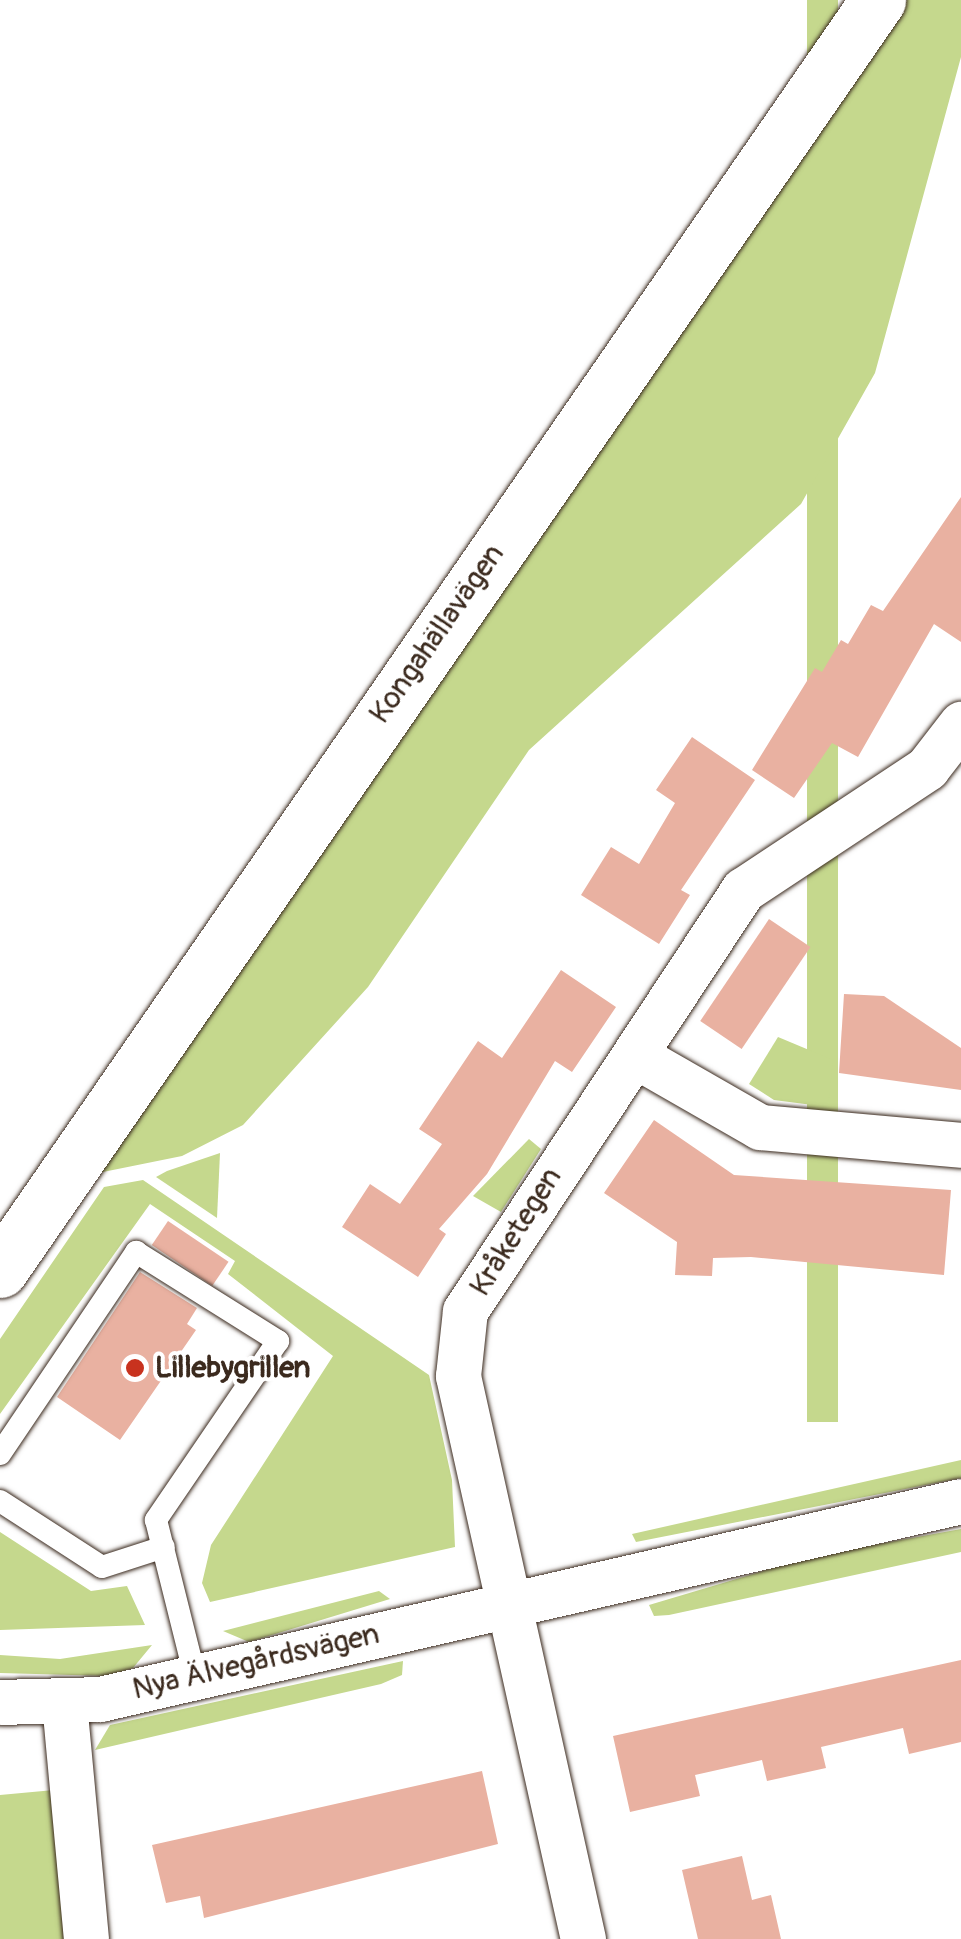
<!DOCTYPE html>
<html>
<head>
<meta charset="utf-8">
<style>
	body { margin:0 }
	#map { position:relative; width:961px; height:1939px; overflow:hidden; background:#fff; font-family:Pangolin,sans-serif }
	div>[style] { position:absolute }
	.green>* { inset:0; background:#c5d88d; transform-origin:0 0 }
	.building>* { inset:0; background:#e9b1a1; transform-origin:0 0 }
	.roads { filter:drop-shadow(0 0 2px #3b2a1e) drop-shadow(0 0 2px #3b2a1e) }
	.lane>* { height:22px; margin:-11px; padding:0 11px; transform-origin:11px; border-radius:11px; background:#fff }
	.street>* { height:45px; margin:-22.5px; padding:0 22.5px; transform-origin:22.5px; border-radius:22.5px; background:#fff }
	.secondary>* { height:55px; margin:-27.5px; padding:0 27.5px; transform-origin:27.5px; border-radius:27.5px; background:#fff }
	.dots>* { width:28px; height:28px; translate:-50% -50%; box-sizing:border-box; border:5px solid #fff; border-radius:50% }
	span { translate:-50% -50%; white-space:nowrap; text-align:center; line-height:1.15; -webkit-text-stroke:8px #fff; paint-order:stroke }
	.street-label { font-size:30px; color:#3b2a1e }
	.poi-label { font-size:30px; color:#3b2a1e; font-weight:700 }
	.left { translate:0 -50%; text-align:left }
</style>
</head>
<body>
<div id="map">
	<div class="green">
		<i style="left:807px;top:0;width:31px;height:1422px"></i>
		<i style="clip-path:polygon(907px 0,961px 0,961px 57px,875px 373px,801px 504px,529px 750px,368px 987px,243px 1125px,182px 1156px,98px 1173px)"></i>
		<i style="clip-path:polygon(778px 1037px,833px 1060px,828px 1107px,774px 1100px,749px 1084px)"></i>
		<i style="clip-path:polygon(529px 1139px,541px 1149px,501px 1212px,473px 1196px)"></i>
		<i style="clip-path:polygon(220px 1153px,217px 1218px,156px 1177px,167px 1171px)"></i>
		<i style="clip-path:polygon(143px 1180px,429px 1375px,452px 1480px,455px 1547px,210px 1602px,202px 1583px,211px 1545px,333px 1356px,228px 1274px,235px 1261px,150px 1204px,0 1414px,0 1339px,104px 1187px)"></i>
		<i style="clip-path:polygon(961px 1460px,961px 1478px,636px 1542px,632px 1534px)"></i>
		<i style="clip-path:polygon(961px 1529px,961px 1552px,669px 1615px,654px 1616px,649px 1605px,813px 1556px)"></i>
		<i style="clip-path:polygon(0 1532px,91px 1591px,127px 1586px,145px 1625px,0 1630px)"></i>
		<i style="clip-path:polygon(379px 1591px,390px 1599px,249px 1642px,223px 1631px)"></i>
		<i style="clip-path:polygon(152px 1645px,133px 1668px,108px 1676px,0 1673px,0 1655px,60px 1659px)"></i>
		<i style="clip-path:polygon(403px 1661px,402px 1675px,381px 1684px,95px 1750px,110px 1725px)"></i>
		<i style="clip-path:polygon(54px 1790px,64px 1939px,0 1939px,0 1795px)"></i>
	</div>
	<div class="building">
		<i style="clip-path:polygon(961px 497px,961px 642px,934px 624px,858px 757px,832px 743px,794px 798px,752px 770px,815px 668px,822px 672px,841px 640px,848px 644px,871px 605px,883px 611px)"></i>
		<i style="clip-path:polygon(692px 737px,755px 780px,681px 890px,690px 895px,659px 944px,581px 895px,611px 847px,639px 864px,675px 803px,656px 790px)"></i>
		<i style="left:769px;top:919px;width:50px;height:123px;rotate:34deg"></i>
		<i style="clip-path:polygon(561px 970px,616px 1007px,572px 1072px,555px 1061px,487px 1174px,439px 1229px,446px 1234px,418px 1277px,342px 1227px,370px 1184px,400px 1204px,442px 1144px,419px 1129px,478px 1041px,502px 1058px)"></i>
		<i style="clip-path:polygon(844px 994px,884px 996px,961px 1048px,961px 1090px,839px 1073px)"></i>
		<i style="clip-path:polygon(654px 1120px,734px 1175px,951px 1190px,944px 1275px,751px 1257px,713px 1258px,712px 1276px,675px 1275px,677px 1242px,604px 1193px)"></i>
		<i style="left:168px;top:1221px;width:73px;height:29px;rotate:34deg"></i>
		<i style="clip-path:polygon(140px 1272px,197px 1308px,187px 1324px,196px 1330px,120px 1440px,57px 1397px)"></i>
		<i style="clip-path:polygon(961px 1660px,961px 1742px,909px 1754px,903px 1728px,821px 1747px,826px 1768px,767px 1781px,762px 1760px,695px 1775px,700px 1796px,630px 1812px,613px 1736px)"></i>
		<i style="clip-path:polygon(482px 1771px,498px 1844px,204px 1918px,200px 1896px,166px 1903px,152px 1845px)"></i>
		<i style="clip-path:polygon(742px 1856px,752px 1900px,771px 1895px,781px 1939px,698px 1939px,682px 1870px)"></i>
	</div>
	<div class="roads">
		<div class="lane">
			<i style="left:0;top:1454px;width:244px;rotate:-56deg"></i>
			<i style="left:136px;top:1252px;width:168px;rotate:32.1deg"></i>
			<i style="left:278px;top:1341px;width:217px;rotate:124.3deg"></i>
			<i style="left:156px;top:1520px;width:162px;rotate:76deg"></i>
			<i style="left:0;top:1501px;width:121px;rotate:32.9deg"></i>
			<i style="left:102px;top:1567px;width:65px;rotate:-17.9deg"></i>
		</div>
		<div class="street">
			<i style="left:636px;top:1056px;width:143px;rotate:29.8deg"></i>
			<i style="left:760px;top:1127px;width:202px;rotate:5.1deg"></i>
			<i style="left:0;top:1702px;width:100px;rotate:-1.7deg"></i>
			<i style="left:100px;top:1699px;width:883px;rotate:-12.95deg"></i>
			<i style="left:64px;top:1702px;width:238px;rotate:84.7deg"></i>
			<i style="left:583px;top:1939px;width:577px;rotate:-102.52deg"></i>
			<i style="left:458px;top:1376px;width:65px;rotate:-83.9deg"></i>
			<i style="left:465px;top:1311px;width:505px;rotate:-56.56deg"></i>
			<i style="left:743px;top:890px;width:221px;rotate:-33.5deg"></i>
			<i style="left:927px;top:768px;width:56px;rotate:-52.3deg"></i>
		</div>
		<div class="secondary">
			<i style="left:0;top:1270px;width:1544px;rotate:-55.34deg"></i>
		</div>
	</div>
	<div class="dots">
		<i style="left:135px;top:1368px;background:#c8321e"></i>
	</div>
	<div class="street-label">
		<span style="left:437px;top:634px;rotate:-55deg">Kongahällavägen</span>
		<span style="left:516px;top:1232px;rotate:-58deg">Kråketegen</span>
		<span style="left:256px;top:1662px;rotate:-13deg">Nya Älvegårdsvägen</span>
	</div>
	<div class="poi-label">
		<span class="left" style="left:155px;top:1368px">Lillebygrillen</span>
	</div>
</div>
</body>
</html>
